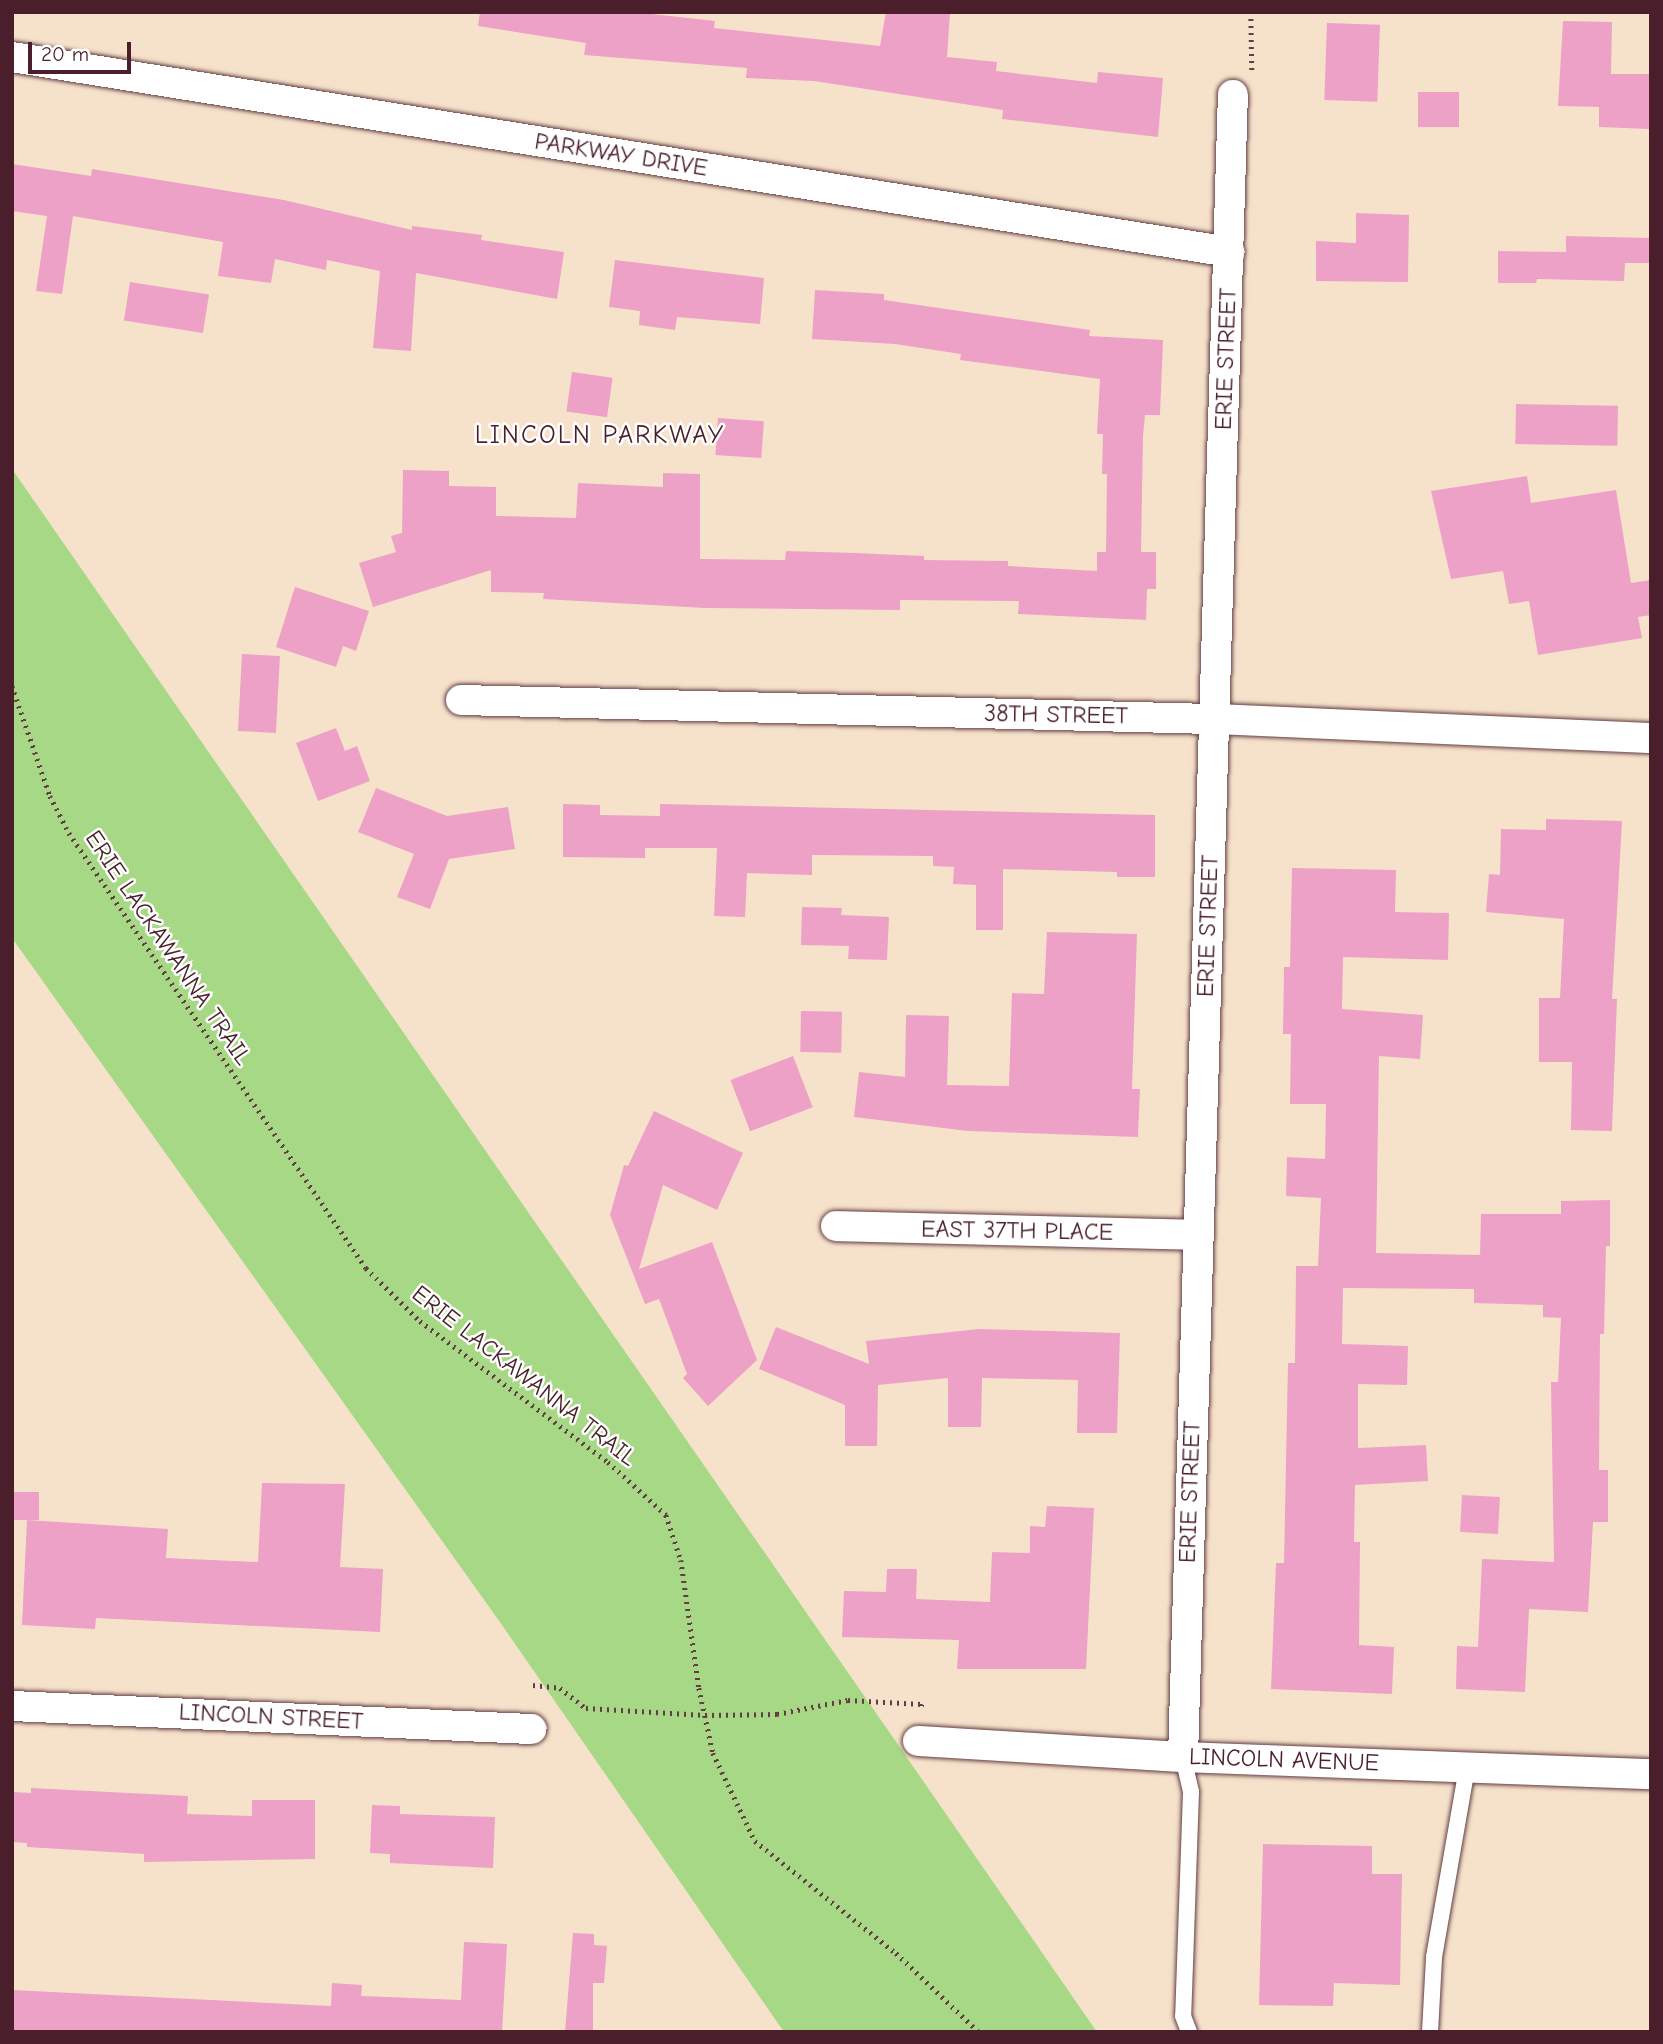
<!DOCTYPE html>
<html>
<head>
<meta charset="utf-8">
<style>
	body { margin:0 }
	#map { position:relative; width:1663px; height:2044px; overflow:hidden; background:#f6e2cb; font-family:"Comic Neue",sans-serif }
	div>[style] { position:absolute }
	.green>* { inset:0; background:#a7d886 }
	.building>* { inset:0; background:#eda1c6; transform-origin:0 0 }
	.path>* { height:4.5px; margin-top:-2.25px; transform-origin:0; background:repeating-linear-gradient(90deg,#643c43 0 2px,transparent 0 7px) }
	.roads { filter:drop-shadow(0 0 2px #643c43) drop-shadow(0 0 2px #643c43) }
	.service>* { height:16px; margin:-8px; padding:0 8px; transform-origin:8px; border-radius:8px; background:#fff }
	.minor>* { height:30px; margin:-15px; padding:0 15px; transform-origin:15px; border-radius:15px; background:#fff }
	span { translate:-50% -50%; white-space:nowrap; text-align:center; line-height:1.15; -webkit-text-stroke:5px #fff; paint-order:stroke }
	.street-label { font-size:24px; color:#4a1f2b }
	.neighbourhood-label { font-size:26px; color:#4a1f2b; letter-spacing:2px }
	.frame { position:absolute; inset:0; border:14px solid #4a1f2b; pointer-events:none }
	.scale { position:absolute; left:28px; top:42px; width:103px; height:32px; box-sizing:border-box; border:4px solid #4a1f2b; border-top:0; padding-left:9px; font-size:21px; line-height:24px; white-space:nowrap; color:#4a1f2b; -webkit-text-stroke:5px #fff; paint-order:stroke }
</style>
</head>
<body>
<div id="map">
	<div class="green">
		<i style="clip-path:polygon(12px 469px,892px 1736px,1097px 2032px,784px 2032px,502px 1625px,12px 938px)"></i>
	</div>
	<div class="building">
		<i style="clip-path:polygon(480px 12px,634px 12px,715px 21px,714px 28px,880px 46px,886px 12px,950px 12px,947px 57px,997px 62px,996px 71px,1097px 83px,1098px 72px,1163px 78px,1158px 137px,1002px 119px,1003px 110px,814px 81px,746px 78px,747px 68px,584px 55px,586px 43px,478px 26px)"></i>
		<i style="clip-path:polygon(1563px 21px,1612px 22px,1611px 74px,1650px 74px,1649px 129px,1599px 127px,1599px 107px,1558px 106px)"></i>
		<i style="left:1327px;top:23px;width:53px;height:77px;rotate:2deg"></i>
		<i style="left:1418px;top:92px;width:41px;height:35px"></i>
		<i style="clip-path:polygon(12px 164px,91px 176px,92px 169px,284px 200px,412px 230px,412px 226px,482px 235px,481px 240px,564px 252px,557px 299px,416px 273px,411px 351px,373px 348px,380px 271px,327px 260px,326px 270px,275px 259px,271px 283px,218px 276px,223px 242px,73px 216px,62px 294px,36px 291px,47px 216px,12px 211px)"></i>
		<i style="clip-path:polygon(1356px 213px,1409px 215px,1408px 282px,1316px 281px,1316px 241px,1356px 243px)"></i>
		<i style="clip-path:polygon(1566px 236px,1651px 238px,1651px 263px,1625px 263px,1624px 281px,1537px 279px,1536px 283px,1498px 283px,1498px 251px,1566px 252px)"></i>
		<i style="clip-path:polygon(615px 260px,764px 278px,760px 324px,677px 317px,675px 330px,639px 325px,640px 311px,609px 307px)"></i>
		<i style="left:130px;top:282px;width:80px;height:39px;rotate:9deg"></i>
		<i style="clip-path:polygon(815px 290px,884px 294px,884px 300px,1090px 330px,1089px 336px,1163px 340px,1160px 415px,1145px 415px,1143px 436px,1141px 552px,1156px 552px,1156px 589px,1147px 589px,1146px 620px,1018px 614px,1019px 601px,900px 600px,900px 610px,705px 608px,543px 599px,544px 593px,491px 592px,491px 570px,373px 607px,359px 563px,396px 552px,391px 536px,402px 533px,403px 470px,449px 471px,449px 486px,496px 487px,496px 516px,576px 518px,578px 483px,663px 487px,663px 473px,700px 474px,700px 559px,785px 560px,786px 551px,855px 553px,924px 556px,924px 560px,1008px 561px,1008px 566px,1097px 571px,1097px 552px,1106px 552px,1107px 474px,1102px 474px,1103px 434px,1097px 434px,1100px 379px,960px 360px,961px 354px,895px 344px,812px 339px)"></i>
		<i style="left:572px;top:372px;width:41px;height:40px;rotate:8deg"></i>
		<i style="left:1516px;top:404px;width:102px;height:40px;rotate:1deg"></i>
		<i style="left:718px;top:418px;width:46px;height:37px;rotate:4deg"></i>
		<i style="clip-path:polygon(1527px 476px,1531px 503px,1616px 490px,1631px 583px,1651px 580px,1651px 615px,1638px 617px,1642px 638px,1538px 655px,1529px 601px,1509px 604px,1503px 571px,1451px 579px,1431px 491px)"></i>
		<i style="clip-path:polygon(295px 587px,369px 611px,356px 651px,343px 646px,336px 667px,276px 647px)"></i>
		<i style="left:242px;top:654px;width:38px;height:77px;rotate:3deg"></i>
		<i style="clip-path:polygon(336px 728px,345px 751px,357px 746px,370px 781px,318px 801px,296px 743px)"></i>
		<i style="clip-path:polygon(376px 788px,447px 816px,508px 807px,515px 849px,449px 859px,430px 909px,397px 897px,414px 854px,358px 832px)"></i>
		<i style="clip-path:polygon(563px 804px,600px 805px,600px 815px,660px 816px,660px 804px,1155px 815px,1155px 877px,1117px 877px,1117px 872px,1003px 869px,1003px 930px,976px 930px,976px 885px,953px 884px,954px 867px,933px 866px,933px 856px,812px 855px,812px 875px,747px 873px,745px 917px,714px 916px,717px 848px,645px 848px,645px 858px,563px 857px)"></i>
		<i style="clip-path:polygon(1546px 819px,1622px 821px,1612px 999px,1617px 999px,1612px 1131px,1571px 1130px,1572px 1062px,1539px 1062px,1539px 998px,1560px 998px,1564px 919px,1486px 912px,1489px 874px,1500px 875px,1501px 829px,1546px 830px)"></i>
		<i style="clip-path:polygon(1292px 868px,1396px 870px,1395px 912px,1449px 913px,1448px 960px,1343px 957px,1342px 1009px,1423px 1015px,1420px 1059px,1379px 1056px,1376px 1253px,1480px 1255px,1481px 1214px,1561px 1214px,1561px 1201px,1610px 1200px,1610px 1246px,1606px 1246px,1604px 1334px,1600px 1334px,1599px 1470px,1608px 1470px,1608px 1522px,1593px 1522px,1588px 1612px,1529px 1609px,1525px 1692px,1456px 1689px,1457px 1646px,1478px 1647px,1482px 1559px,1554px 1562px,1551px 1382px,1558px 1382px,1561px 1318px,1543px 1317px,1543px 1305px,1474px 1303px,1474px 1289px,1343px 1288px,1342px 1344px,1408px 1346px,1407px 1385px,1358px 1384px,1358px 1448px,1426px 1445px,1428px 1481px,1355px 1485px,1354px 1542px,1360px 1542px,1359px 1645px,1394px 1647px,1392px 1694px,1271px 1689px,1276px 1563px,1284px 1563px,1288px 1363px,1295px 1363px,1296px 1266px,1318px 1266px,1321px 1198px,1286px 1196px,1287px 1157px,1325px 1159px,1326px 1104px,1290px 1104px,1291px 1034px,1283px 1034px,1284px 967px,1290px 967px)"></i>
		<i style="clip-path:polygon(802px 907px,842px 908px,841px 915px,889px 917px,887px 960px,848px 959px,849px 946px,801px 945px)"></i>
		<i style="clip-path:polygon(1047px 932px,1137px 934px,1132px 1089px,1140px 1089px,1138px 1137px,968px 1131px,854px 1117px,859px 1072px,905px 1077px,906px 1015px,949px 1016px,947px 1085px,1009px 1086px,1012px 993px,1044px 994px)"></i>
		<i style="left:801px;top:1011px;width:41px;height:41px;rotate:1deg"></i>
		<i style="left:793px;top:1056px;width:55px;height:67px;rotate:69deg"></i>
		<i style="clip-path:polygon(654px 1111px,743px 1153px,717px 1210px,663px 1185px,639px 1269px,712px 1242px,757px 1360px,708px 1406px,683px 1378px,687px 1374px,659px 1299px,645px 1304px,610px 1215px,624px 1165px,628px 1166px)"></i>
		<i style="clip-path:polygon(776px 1327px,869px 1364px,866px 1341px,979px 1329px,1120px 1333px,1117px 1433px,1077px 1433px,1078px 1380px,982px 1378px,981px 1427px,948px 1427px,948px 1378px,878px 1385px,877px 1446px,845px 1446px,845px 1405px,759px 1369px)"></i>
		<i style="clip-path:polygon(262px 1483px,345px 1484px,340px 1567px,383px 1569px,380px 1632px,96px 1618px,95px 1629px,22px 1625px,27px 1520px,168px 1529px,166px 1558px,258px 1562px)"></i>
		<i style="left:13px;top:1492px;width:26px;height:28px"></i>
		<i style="left:1462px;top:1495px;width:38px;height:37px;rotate:3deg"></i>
		<i style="clip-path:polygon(1047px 1506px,1094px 1508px,1086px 1669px,957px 1669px,959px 1640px,842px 1637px,844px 1591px,886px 1592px,887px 1569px,917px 1569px,916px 1599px,990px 1602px,992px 1552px,1030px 1553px,1030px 1526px,1045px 1527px)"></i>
		<i style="clip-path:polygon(31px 1788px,188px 1796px,187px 1814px,252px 1816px,252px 1800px,315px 1800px,315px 1859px,144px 1862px,144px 1854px,27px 1847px,27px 1843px,12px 1842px,12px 1792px,31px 1793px)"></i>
		<i style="clip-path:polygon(372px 1805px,400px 1806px,400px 1814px,495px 1817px,493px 1868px,390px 1863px,390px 1854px,370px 1853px)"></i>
		<i style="clip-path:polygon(1263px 1844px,1372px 1846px,1372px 1874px,1402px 1874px,1400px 1985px,1334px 1983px,1333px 2006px,1259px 2005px)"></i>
		<i style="clip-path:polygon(573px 1933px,594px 1934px,594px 1945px,607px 1946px,604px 1983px,593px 1983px,593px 2032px,565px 2032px)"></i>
		<i style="clip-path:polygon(464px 1942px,507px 1944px,502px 2032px,12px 2032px,12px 1990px,331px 2006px,332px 1983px,362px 1985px,361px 1996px,461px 2000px)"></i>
	</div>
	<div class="path">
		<i style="left:1251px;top:12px;width:58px;rotate:89deg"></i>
		<i style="left:12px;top:686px;width:116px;rotate:70.9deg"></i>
		<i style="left:50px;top:796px;width:42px;rotate:62.8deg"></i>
		<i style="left:69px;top:833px;width:527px;rotate:55.68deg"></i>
		<i style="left:366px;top:1268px;width:76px;rotate:44.5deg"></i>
		<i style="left:420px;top:1321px;width:235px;rotate:36.9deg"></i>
		<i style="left:608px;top:1462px;width:79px;rotate:42.4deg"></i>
		<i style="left:666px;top:1515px;width:47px;rotate:71.6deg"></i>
		<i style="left:681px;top:1560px;width:129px;rotate:82deg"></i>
		<i style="left:699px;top:1688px;width:66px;rotate:77.8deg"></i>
		<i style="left:713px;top:1753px;width:98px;rotate:64.5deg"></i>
		<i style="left:755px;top:1841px;width:180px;rotate:38.5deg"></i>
		<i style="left:896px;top:1953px;width:115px;rotate:43.6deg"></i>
		<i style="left:533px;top:1685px;width:27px;rotate:6deg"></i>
		<i style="left:560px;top:1688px;width:33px;rotate:38deg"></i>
		<i style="left:586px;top:1708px;width:119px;rotate:3.4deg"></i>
		<i style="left:705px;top:1715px;width:72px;rotate:-0.8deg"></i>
		<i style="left:777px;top:1714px;width:72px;rotate:-11.2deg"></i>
		<i style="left:848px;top:1700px;width:74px;rotate:3.1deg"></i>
		<i style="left:922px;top:1704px;width:4px;rotate:104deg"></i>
	</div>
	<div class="roads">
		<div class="service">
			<i style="left:1183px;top:1757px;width:36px;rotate:77deg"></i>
			<i style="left:1191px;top:1792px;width:224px;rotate:92deg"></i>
			<i style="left:1183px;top:2016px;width:17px;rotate:69deg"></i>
			<i style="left:1430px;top:2032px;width:75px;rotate:-86.9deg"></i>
			<i style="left:1434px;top:1957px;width:193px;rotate:-80.1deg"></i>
		</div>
		<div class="minor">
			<i style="left:12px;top:57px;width:1233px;rotate:9.1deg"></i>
			<i style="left:461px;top:700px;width:753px;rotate:1.45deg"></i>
			<i style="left:1214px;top:719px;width:437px;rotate:2.5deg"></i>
			<i style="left:836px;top:1226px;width:362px;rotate:1.4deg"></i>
			<i style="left:12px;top:1706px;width:520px;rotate:2.54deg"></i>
			<i style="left:918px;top:1741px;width:265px;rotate:3.5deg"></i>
			<i style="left:1183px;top:1757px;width:468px;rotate:2.1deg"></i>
			<i style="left:1183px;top:1757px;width:1663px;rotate:-88.28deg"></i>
		</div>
	</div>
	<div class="street-label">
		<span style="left:621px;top:155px;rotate:9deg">PARKWAY DRIVE</span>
		<span style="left:1226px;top:359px;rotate:-88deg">ERIE STREET</span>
		<span style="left:1056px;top:715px;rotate:1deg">38TH STREET</span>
		<span style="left:1208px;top:926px;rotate:-88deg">ERIE STREET</span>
		<span style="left:168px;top:948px;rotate:56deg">ERIE LACKAWANNA TRAIL</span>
		<span style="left:1017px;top:1231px;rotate:1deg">EAST 37TH PLACE</span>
		<span style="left:524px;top:1376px;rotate:38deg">ERIE LACKAWANNA TRAIL</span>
		<span style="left:1190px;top:1492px;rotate:-88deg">ERIE STREET</span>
		<span style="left:271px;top:1717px;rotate:3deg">LINCOLN STREET</span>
		<span style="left:1284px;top:1760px;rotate:2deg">LINCOLN AVENUE</span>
	</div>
	<div class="neighbourhood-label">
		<span style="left:600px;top:436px">LINCOLN PARKWAY</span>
	</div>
	<div class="frame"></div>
	<div class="scale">20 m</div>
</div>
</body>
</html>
